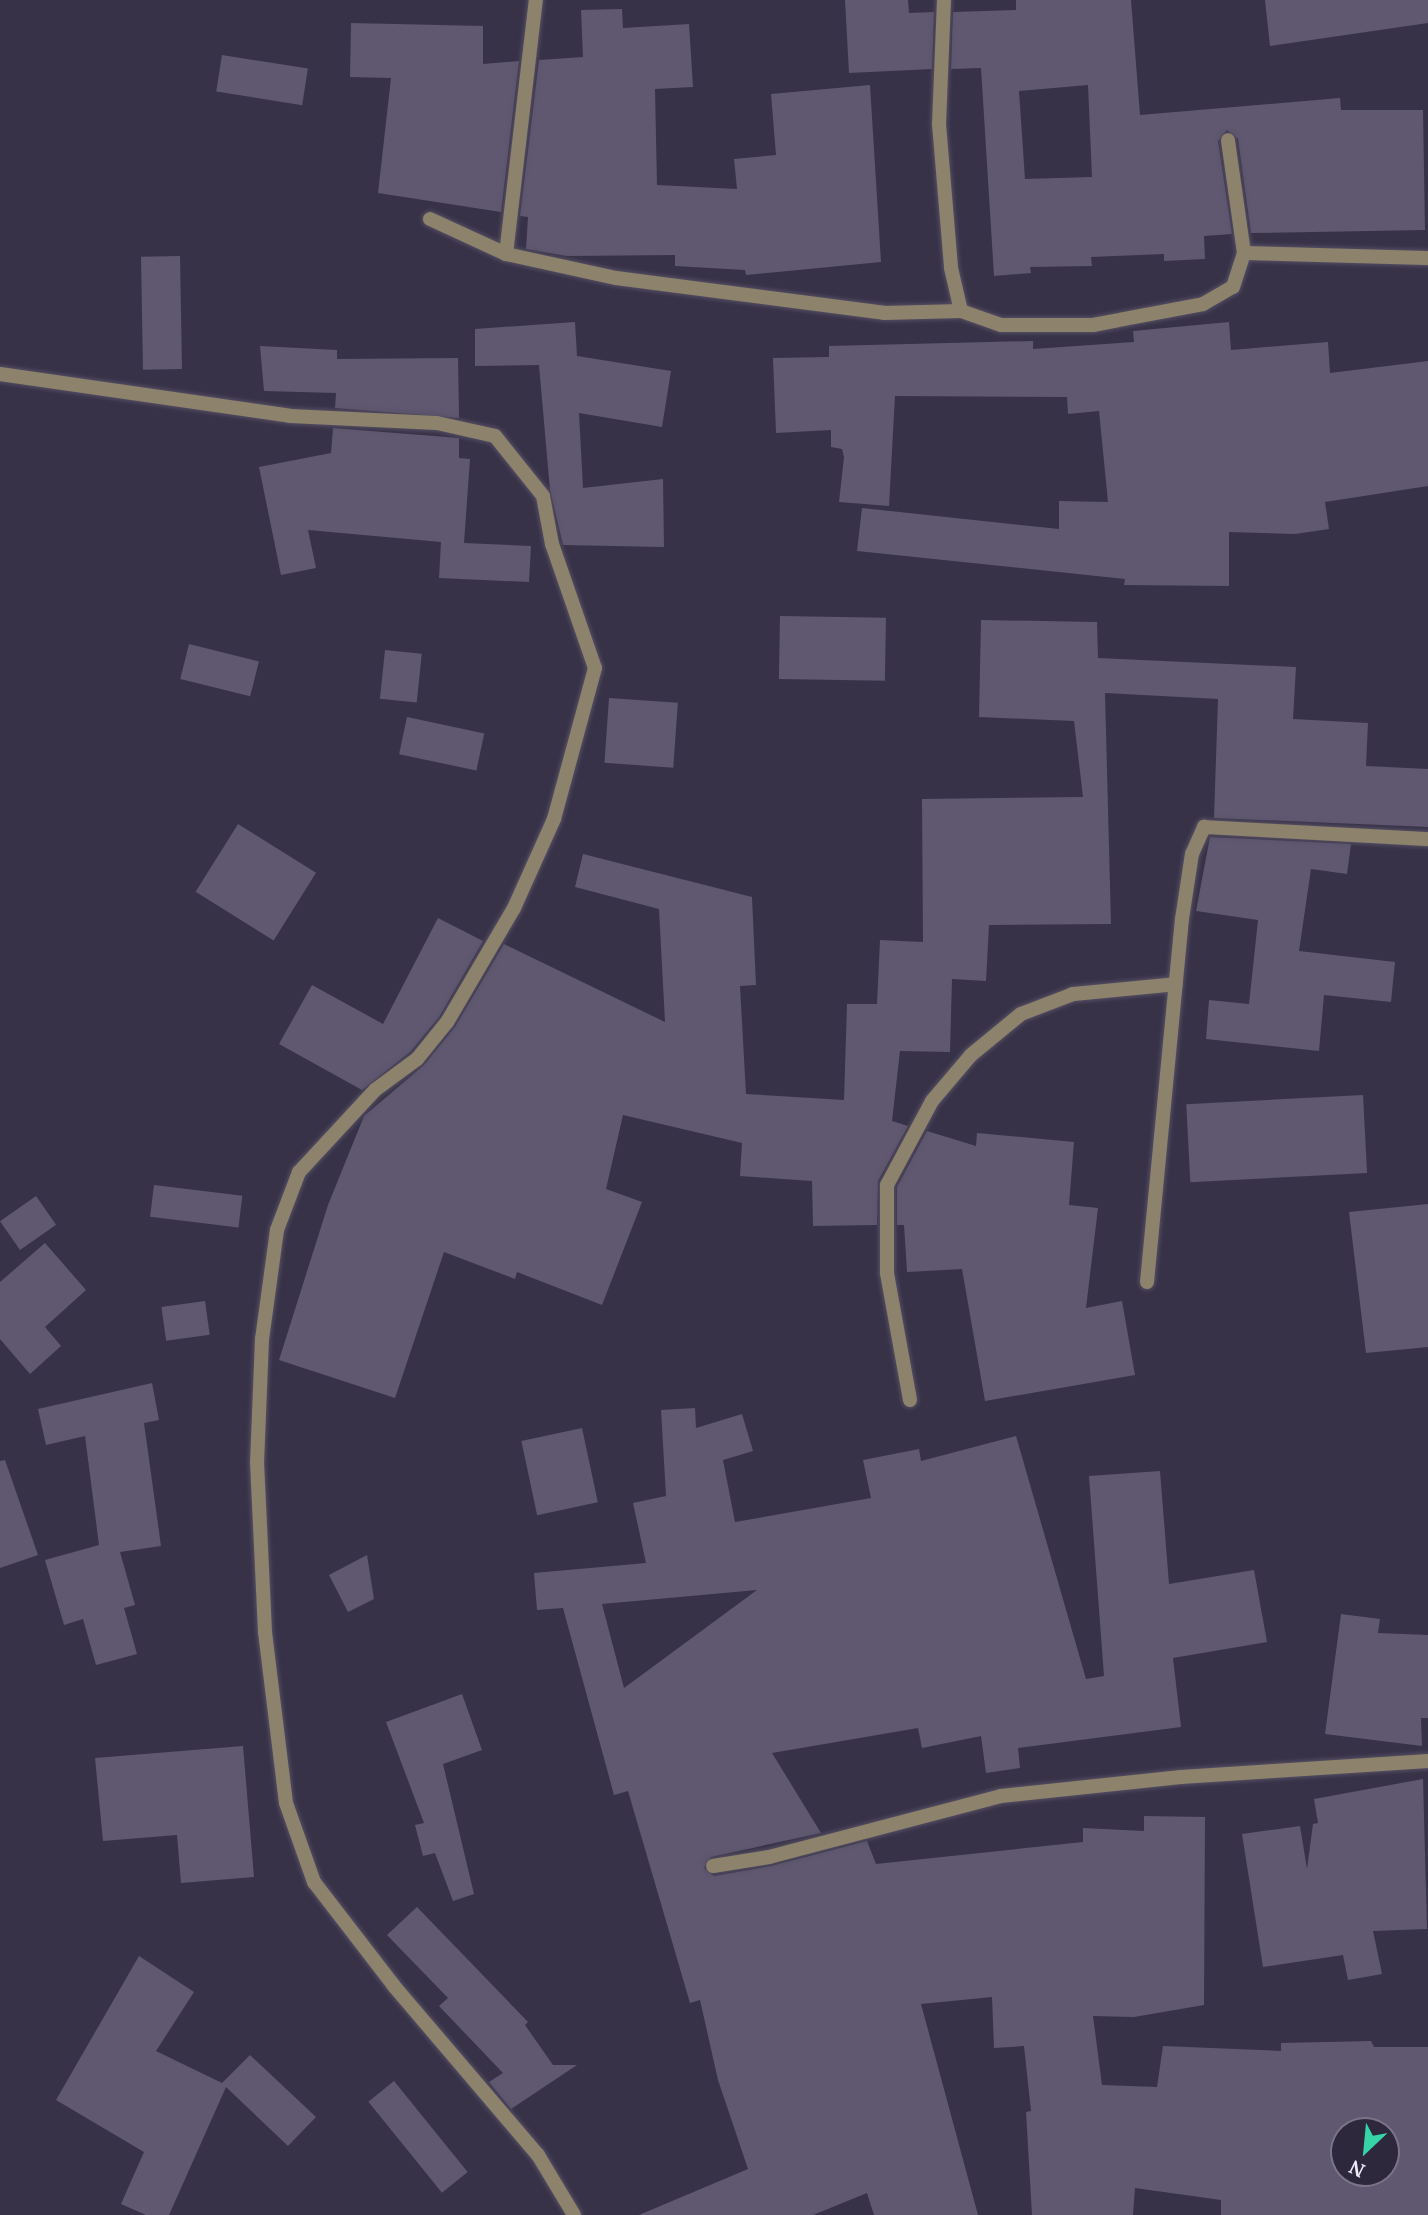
<!DOCTYPE html>
<html>
<head>
<meta charset="utf-8">
<style>
	body { margin:0 }
	#map { position:relative; width:1428px; height:2215px; overflow:hidden; background:#383248; font-family:"PT Serif",serif }
	div>[style] { position:absolute }
	.building>* { inset:0; background:#5f5870; transform-origin:0 0 }
	.roads { filter:drop-shadow(0 0 2px #554f64) drop-shadow(0 0 2px #554f64) }
	.street>* { height:14px; margin:-7px; padding:0 7px; transform-origin:7px; border-radius:7px; background:#8d826b }
	span { translate:-50% -50%; white-space:nowrap; text-align:center; line-height:1.15; -webkit-text-stroke:6px #2e283d; paint-order:stroke }
	.north { position:absolute; left:1330px; top:2117px; width:70px; height:70px; box-sizing:border-box; background:#2e283d; border:2px solid #7a7688; border-radius:50%; rotate:206deg; font-size:19px; font-weight:700; line-height:28px; text-align:center; color:#edeaf8 }
	.north::after { content:''; display:block; margin:auto; width:24px; height:32px; background:#36d4a7; clip-path:polygon(50% 0,100% 100%,50% 72%,0 100%) }
</style>
</head>
<body>
<div id="map">
	<div class="building">
		<i style="clip-path:polygon(845px 0,908px 0,909px 13px,934px 12px,932px 69px,849px 73px)"></i>
		<i style="clip-path:polygon(evenodd,1016px 0,1131px 0,1140px 115px,1340px 98px,1341px 110px,1423px 110px,1425px 230px,1251px 233px,1238px 139px,1227px 130px,1218px 141px,1232px 234px,1204px 236px,1205px 259px,1164px 261px,1164px 254px,1091px 257px,1092px 266px,1030px 267px,1031px 273px,994px 276px,981px 68px,951px 69px,953px 12px,1016px 10px,1016px 0,1088px 85px,1092px 177px,1025px 179px,1019px 91px,1088px 85px)"></i>
		<i style="clip-path:polygon(1265px 0,1428px 0,1428px 23px,1270px 46px)"></i>
		<i style="clip-path:polygon(622px 9px,623px 28px,689px 24px,693px 87px,655px 89px,657px 185px,737px 189px,734px 159px,776px 155px,771px 94px,870px 85px,881px 262px,746px 275px,745px 270px,675px 266px,675px 255px,567px 256px,526px 249px,528px 217px,520px 216px,539px 60px,583px 57px,581px 10px)"></i>
		<i style="clip-path:polygon(351px 23px,483px 26px,483px 64px,519px 61px,501px 212px,378px 193px,391px 78px,350px 77px)"></i>
		<i style="left:222px;top:55px;width:87px;height:37px;rotate:9deg"></i>
		<i style="left:180px;top:256px;width:113px;height:39px;rotate:89deg"></i>
		<i style="clip-path:polygon(575px 322px,577px 356px,671px 371px,662px 427px,579px 413px,583px 488px,663px 479px,664px 547px,563px 545px,550px 490px,539px 365px,475px 366px,475px 329px)"></i>
		<i style="clip-path:polygon(1229px 322px,1231px 350px,1328px 342px,1330px 373px,1428px 361px,1428px 486px,1325px 502px,1329px 529px,1295px 534px,1229px 532px,1229px 586px,1124px 585px,1125px 579px,857px 551px,862px 508px,1059px 529px,1059px 501px,1108px 502px,1099px 411px,1068px 414px,1067px 397px,895px 396px,889px 506px,839px 502px,844px 457px,842px 449px,831px 447px,831px 430px,776px 433px,773px 358px,829px 357px,829px 346px,1033px 341px,1033px 349px,1134px 342px,1133px 331px)"></i>
		<i style="clip-path:polygon(260px 346px,337px 350px,337px 359px,458px 358px,459px 418px,335px 408px,336px 393px,264px 391px)"></i>
		<i style="clip-path:polygon(333px 428px,459px 438px,459px 458px,470px 459px,464px 543px,531px 546px,529px 582px,439px 578px,441px 542px,308px 530px,316px 568px,281px 575px,259px 467px,331px 453px)"></i>
		<i style="left:780px;top:616px;width:106px;height:63px;rotate:1deg"></i>
		<i style="clip-path:polygon(981px 620px,1097px 622px,1098px 658px,1296px 667px,1293px 719px,1368px 723px,1366px 766px,1428px 769px,1428px 827px,1214px 818px,1218px 699px,1105px 693px,1111px 924px,989px 925px,986px 981px,952px 979px,950px 1052px,900px 1051px,892px 1121px,908px 1126px,878px 1181px,877px 1225px,813px 1226px,812px 1181px,740px 1176px,742px 1143px,623px 1115px,606px 1189px,642px 1202px,602px 1305px,517px 1272px,515px 1279px,444px 1252px,395px 1398px,279px 1360px,328px 1205px,364px 1116px,424px 1065px,455px 1027px,504px 944px,665px 1022px,659px 909px,575px 887px,583px 854px,752px 897px,756px 985px,740px 986px,746px 1094px,844px 1100px,847px 1004px,877px 1004px,880px 940px,923px 942px,922px 799px,1083px 797px,1074px 721px,979px 717px)"></i>
		<i style="left:189px;top:644px;width:72px;height:36px;rotate:14deg"></i>
		<i style="left:385px;top:650px;width:37px;height:49px;rotate:6deg"></i>
		<i style="left:609px;top:698px;width:69px;height:65px;rotate:4deg"></i>
		<i style="left:407px;top:717px;width:79px;height:38px;rotate:12deg"></i>
		<i style="left:238px;top:824px;width:92px;height:80px;rotate:32deg"></i>
		<i style="clip-path:polygon(1210px 837px,1351px 844px,1347px 874px,1311px 869px,1299px 951px,1395px 962px,1391px 1002px,1324px 995px,1319px 1051px,1206px 1039px,1209px 1000px,1249px 1004px,1258px 920px,1196px 911px)"></i>
		<i style="clip-path:polygon(438px 918px,483px 941px,439px 1017px,410px 1052px,362px 1090px,279px 1044px,312px 985px,383px 1024px)"></i>
		<i style="left:1363px;top:1095px;width:78px;height:177px;rotate:87deg"></i>
		<i style="clip-path:polygon(927px 1131px,976px 1146px,977px 1133px,1074px 1142px,1069px 1205px,1098px 1208px,1086px 1308px,1122px 1301px,1135px 1375px,985px 1401px,962px 1269px,907px 1272px,904px 1225px,897px 1225px,897px 1187px)"></i>
		<i style="left:154px;top:1185px;width:89px;height:32px;rotate:7deg"></i>
		<i style="left:36px;top:1196px;width:35px;height:44px;rotate:55deg"></i>
		<i style="clip-path:polygon(1428px 1204px,1428px 1347px,1366px 1353px,1349px 1212px)"></i>
		<i style="clip-path:polygon(45px 1243px,86px 1290px,45px 1327px,61px 1346px,30px 1374px,0 1339px,0 1282px)"></i>
		<i style="left:205px;top:1301px;width:34px;height:44px;rotate:82deg"></i>
		<i style="clip-path:polygon(152px 1383px,159px 1420px,144px 1423px,161px 1546px,120px 1552px,135px 1605px,124px 1608px,137px 1654px,96px 1665px,83px 1619px,64px 1625px,45px 1560px,99px 1545px,85px 1436px,46px 1445px,38px 1409px)"></i>
		<i style="clip-path:polygon(evenodd,695px 1408px,696px 1428px,742px 1414px,753px 1451px,723px 1460px,735px 1522px,871px 1498px,863px 1460px,919px 1449px,921px 1461px,1016px 1436px,1086px 1679px,1104px 1676px,1089px 1476px,1160px 1471px,1169px 1584px,1254px 1570px,1267px 1642px,1173px 1658px,1181px 1727px,1018px 1748px,1020px 1768px,986px 1773px,981px 1736px,922px 1748px,918px 1728px,772px 1753px,821px 1833px,711px 1857px,704px 1868px,714px 1876px,771px 1866px,867px 1841px,876px 1864px,1083px 1842px,1083px 1828px,1144px 1831px,1144px 1816px,1205px 1817px,1204px 2005px,1134px 2017px,1093px 2016px,1102px 2085px,1157px 2087px,1163px 2046px,1281px 2051px,1281px 2043px,1371px 2041px,1374px 2047px,1428px 2047px,1428px 2215px,1221px 2215px,1221px 2200px,1135px 2188px,1133px 2215px,1032px 2215px,1026px 2112px,1031px 2111px,1024px 2046px,994px 2048px,992px 1997px,921px 2004px,978px 2215px,874px 2215px,867px 2193px,813px 2215px,639px 2215px,748px 2169px,718px 2080px,700px 2000px,690px 2003px,628px 1791px,614px 1795px,563px 1608px,537px 1610px,534px 1573px,646px 1563px,633px 1503px,666px 1496px,661px 1410px,695px 1408px,757px 1590px,624px 1688px,602px 1604px,757px 1590px,695px 1408px,1344px 2131px,1386px 2131px,1386px 2173px,1344px 2173px,1344px 2131px)"></i>
		<i style="left:582px;top:1428px;width:76px;height:62px;rotate:78deg"></i>
		<i style="clip-path:polygon(5px 1460px,38px 1555px,0 1568px,0 1461px)"></i>
		<i style="clip-path:polygon(367px 1555px,374px 1599px,348px 1612px,329px 1575px)"></i>
		<i style="clip-path:polygon(1341px 1614px,1380px 1619px,1378px 1633px,1428px 1635px,1428px 1718px,1421px 1718px,1422px 1746px,1325px 1734px)"></i>
		<i style="clip-path:polygon(462px 1694px,482px 1750px,443px 1764px,474px 1894px,453px 1901px,435px 1853px,423px 1856px,415px 1825px,424px 1823px,386px 1722px)"></i>
		<i style="clip-path:polygon(243px 1746px,254px 1877px,181px 1883px,177px 1835px,103px 1841px,95px 1758px)"></i>
		<i style="clip-path:polygon(1423px 1779px,1427px 1929px,1373px 1931px,1382px 1974px,1348px 1980px,1343px 1955px,1263px 1967px,1242px 1834px,1300px 1826px,1307px 1869px,1313px 1824px,1318px 1823px,1314px 1799px)"></i>
		<i style="clip-path:polygon(417px 1907px,528px 2022px,525px 2025px,553px 2065px,577px 2065px,511px 2109px,489px 2082px,503px 2073px,439px 2006px,448px 1998px,387px 1935px)"></i>
		<i style="clip-path:polygon(139px 1956px,194px 1992px,156px 2051px,222px 2083px,250px 2055px,316px 2117px,288px 2146px,226px 2087px,169px 2215px,146px 2215px,121px 2204px,144px 2152px,56px 2100px)"></i>
		<i style="left:394px;top:2081px;width:117px;height:33px;rotate:51deg"></i>
	</div>
	<div class="roads">
		<div class="street">
			<i style="left:944px;top:0;width:124px;rotate:92.3deg"></i>
			<i style="left:939px;top:124px;width:144px;rotate:85.2deg"></i>
			<i style="left:951px;top:268px;width:44px;rotate:76.9deg"></i>
			<i style="left:430px;top:219px;width:84px;rotate:24.7deg"></i>
			<i style="left:506px;top:254px;width:113px;rotate:12.3deg"></i>
			<i style="left:616px;top:278px;width:270px;rotate:7.4deg"></i>
			<i style="left:884px;top:313px;width:77px;rotate:-1.5deg"></i>
			<i style="left:961px;top:311px;width:42px;rotate:19.3deg"></i>
			<i style="left:1001px;top:325px;width:92px"></i>
			<i style="left:1093px;top:325px;width:112px;rotate:-10.8deg"></i>
			<i style="left:1203px;top:304px;width:34px;rotate:-30deg"></i>
			<i style="left:1233px;top:287px;width:36px;rotate:-72deg"></i>
			<i style="left:1244px;top:253px;width:114px;rotate:-98.1deg"></i>
			<i style="left:1244px;top:253px;width:184px;rotate:1.6deg"></i>
			<i style="left:506px;top:254px;width:256px;rotate:-83.3deg"></i>
			<i style="left:0;top:374px;width:293px;rotate:8.2deg"></i>
			<i style="left:290px;top:416px;width:147px;rotate:2.7deg"></i>
			<i style="left:437px;top:423px;width:59px;rotate:12.6deg"></i>
			<i style="left:495px;top:436px;width:77px;rotate:51.3deg"></i>
			<i style="left:543px;top:496px;width:49px;rotate:79.4deg"></i>
			<i style="left:552px;top:544px;width:131px;rotate:70.9deg"></i>
			<i style="left:595px;top:668px;width:156px;rotate:105.2deg"></i>
			<i style="left:554px;top:819px;width:98px;rotate:114.2deg"></i>
			<i style="left:514px;top:908px;width:132px;rotate:120.4deg"></i>
			<i style="left:447px;top:1022px;width:48px;rotate:129deg"></i>
			<i style="left:417px;top:1059px;width:52px;rotate:143.6deg"></i>
			<i style="left:375px;top:1090px;width:112px;rotate:132.8deg"></i>
			<i style="left:299px;top:1172px;width:62px;rotate:110.8deg"></i>
			<i style="left:277px;top:1230px;width:110px;rotate:97.8deg"></i>
			<i style="left:262px;top:1339px;width:123px;rotate:92.3deg"></i>
			<i style="left:257px;top:1462px;width:170px;rotate:87.3deg"></i>
			<i style="left:265px;top:1632px;width:172px;rotate:83deg"></i>
			<i style="left:286px;top:1803px;width:84px;rotate:70.5deg"></i>
			<i style="left:314px;top:1882px;width:131px;rotate:52.4deg"></i>
			<i style="left:394px;top:1986px;width:222px;rotate:49.6deg"></i>
			<i style="left:538px;top:2155px;width:70px;rotate:59deg"></i>
			<i style="left:1147px;top:1282px;width:365px;rotate:-84.5deg"></i>
			<i style="left:1182px;top:919px;width:66px;rotate:-81.3deg"></i>
			<i style="left:1192px;top:854px;width:30px;rotate:-66deg"></i>
			<i style="left:1204px;top:827px;width:224px;rotate:3.1deg"></i>
			<i style="left:910px;top:1400px;width:129px;rotate:-100.3deg"></i>
			<i style="left:887px;top:1273px;width:88px;rotate:-90deg"></i>
			<i style="left:887px;top:1185px;width:95px;rotate:-61.8deg"></i>
			<i style="left:932px;top:1101px;width:60px;rotate:-49.7deg"></i>
			<i style="left:971px;top:1055px;width:65px;rotate:-39.4deg"></i>
			<i style="left:1021px;top:1014px;width:56px;rotate:-21deg"></i>
			<i style="left:1073px;top:994px;width:103px;rotate:-5.5deg"></i>
			<i style="left:713px;top:1866px;width:57px;rotate:-9.1deg"></i>
			<i style="left:769px;top:1857px;width:240px;rotate:-14.7deg"></i>
			<i style="left:1001px;top:1796px;width:181px;rotate:-6deg"></i>
			<i style="left:1181px;top:1777px;width:248px;rotate:-3.7deg"></i>
		</div>
	</div>
	<div class="north">N</div>
</div>
</body>
</html>
